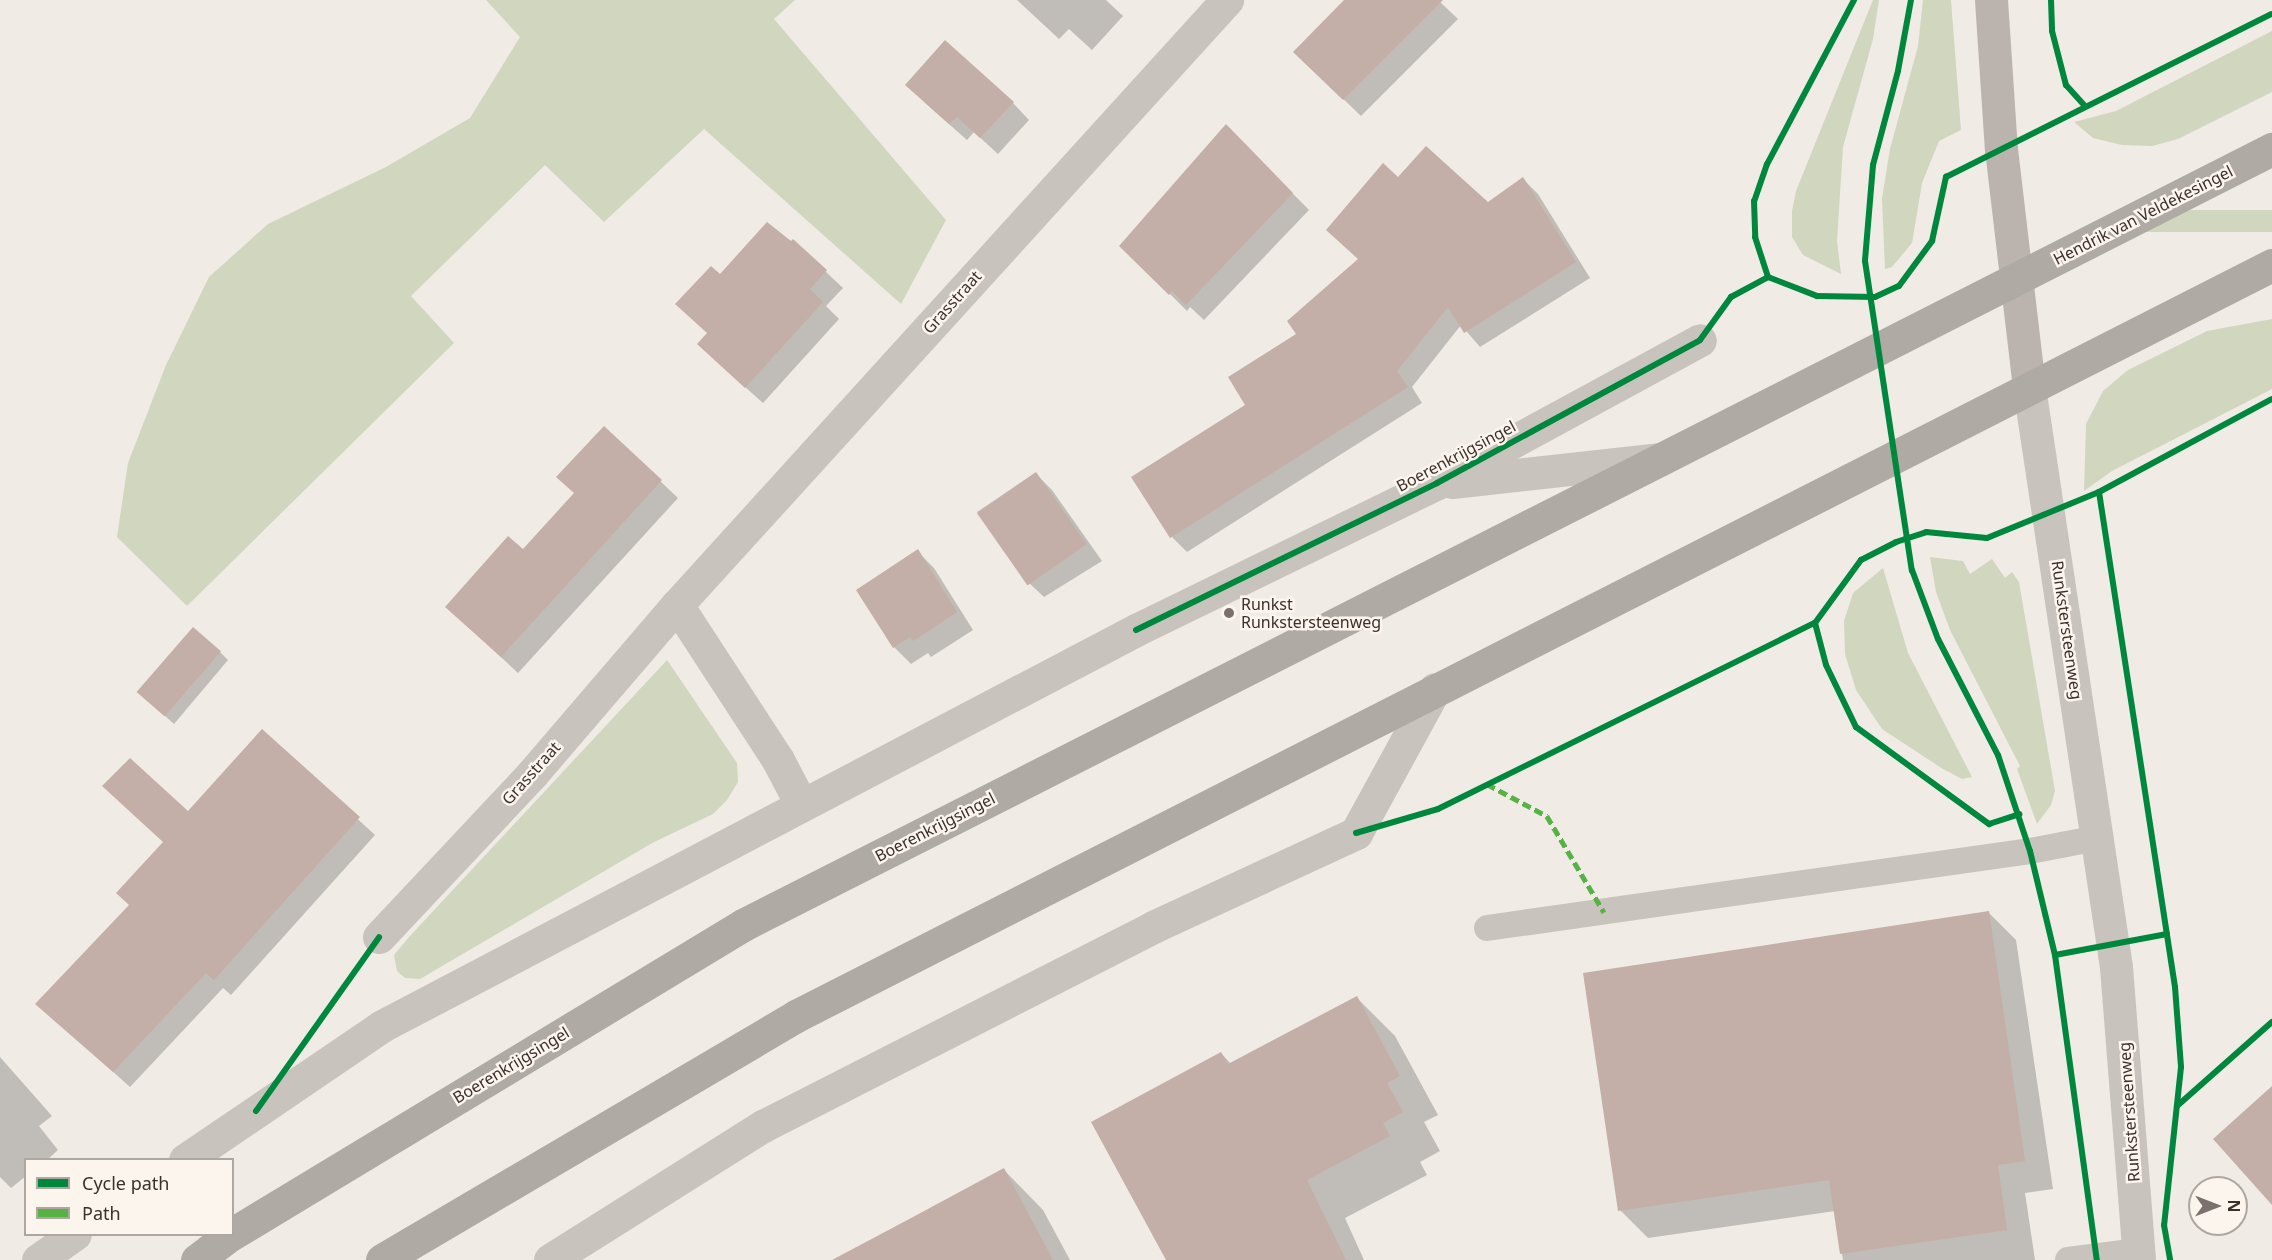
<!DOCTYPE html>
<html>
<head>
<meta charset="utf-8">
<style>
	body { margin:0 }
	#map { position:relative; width:2272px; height:1260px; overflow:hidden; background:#f0ebe5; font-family:"Noto Sans",sans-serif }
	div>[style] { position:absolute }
	.green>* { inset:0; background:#d1d6bf; transform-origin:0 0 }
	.shadow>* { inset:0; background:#0003 }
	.building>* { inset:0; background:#c3afa7; transform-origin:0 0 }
	.lane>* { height:26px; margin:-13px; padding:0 13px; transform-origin:13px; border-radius:13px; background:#c9c3be }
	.street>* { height:33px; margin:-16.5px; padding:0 16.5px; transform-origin:16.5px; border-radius:16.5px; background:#c9c3be }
	.secondary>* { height:33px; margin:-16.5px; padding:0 16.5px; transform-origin:16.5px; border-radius:16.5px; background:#bab3ae }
	.highway>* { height:33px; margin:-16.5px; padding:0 16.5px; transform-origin:16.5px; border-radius:16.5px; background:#afaaa4 }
	.quiet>* { height:4.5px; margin-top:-2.25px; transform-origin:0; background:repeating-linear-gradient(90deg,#57b246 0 9px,transparent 0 13.5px) }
	.cycleway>* { height:6px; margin:-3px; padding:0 3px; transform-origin:3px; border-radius:3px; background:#00873e }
	.dots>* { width:16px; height:16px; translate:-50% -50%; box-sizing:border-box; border:3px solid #fbf5ee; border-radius:50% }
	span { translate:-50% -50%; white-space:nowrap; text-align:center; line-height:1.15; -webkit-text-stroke:5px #fbf5ee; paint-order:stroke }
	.street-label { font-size:16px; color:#3b302b }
	.poi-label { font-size:16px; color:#3b302b }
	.left { translate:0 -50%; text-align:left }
	.legend { position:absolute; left:24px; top:1158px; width:210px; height:78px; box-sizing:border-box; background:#fbf5ee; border:2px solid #aea6a0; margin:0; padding:8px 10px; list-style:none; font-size:18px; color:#3b302b }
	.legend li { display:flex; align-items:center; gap:12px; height:30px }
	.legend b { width:30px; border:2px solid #aea6a0 }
	.north { position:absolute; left:2188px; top:1176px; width:60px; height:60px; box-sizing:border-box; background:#fbf5ee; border:2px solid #aea6a0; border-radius:50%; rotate:90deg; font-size:16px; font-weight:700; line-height:24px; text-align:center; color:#3b302b }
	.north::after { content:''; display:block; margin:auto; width:21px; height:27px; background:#7a716c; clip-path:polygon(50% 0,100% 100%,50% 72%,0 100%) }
</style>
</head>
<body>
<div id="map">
	<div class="green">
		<i style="clip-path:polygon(486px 0,795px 0,774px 19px,946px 220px,901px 304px,704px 129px,604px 222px,545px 165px,411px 296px,454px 343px,187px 606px,117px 537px,128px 463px,166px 365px,209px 277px,268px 224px,386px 167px,470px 118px,520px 37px)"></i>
		<i style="clip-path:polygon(1873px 0,1879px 0,1873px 39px,1843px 147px,1837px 241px,1841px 274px,1803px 255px,1792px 237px,1792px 211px,1796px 191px)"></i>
		<i style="clip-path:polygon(1923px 0,1951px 0,1961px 130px,1939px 141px,1922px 183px,1912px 243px,1892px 267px,1885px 269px,1882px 198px,1890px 149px,1918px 46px)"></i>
		<i style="clip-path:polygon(2272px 31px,2272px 92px,2178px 139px,2152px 146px,2122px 145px,2093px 138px,2074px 122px,2116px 111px)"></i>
		<i style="left:2272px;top:210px;width:22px;height:126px;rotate:90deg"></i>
		<i style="clip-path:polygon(2272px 319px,2272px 389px,2112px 471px,2084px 491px,2086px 424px,2103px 391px,2128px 370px,2207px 331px)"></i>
		<i style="clip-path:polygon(1930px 557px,1963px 561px,1970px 574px,1992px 559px,2005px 578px,2012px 572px,2019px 582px,2055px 791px,2051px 805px,2037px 824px,2017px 769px,2020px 766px,1950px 630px,1936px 592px)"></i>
		<i style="clip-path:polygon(1883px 568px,1908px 653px,1972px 777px,1962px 779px,1943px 769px,1882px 729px,1856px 690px,1845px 654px,1844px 621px,1853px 593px)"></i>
		<i style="clip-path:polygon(667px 660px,737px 763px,738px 782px,727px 800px,713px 814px,654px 842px,420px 979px,405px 978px,397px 971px,394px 955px,410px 936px)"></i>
	</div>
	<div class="shadow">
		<i style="clip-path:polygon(1017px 0,1106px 0,1123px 16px,1092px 50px,1069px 29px,1059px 39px)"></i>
		<i style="clip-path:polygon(1345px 0,1438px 0,1458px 19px,1361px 116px,1312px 69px)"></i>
		<i style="clip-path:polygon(924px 102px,1013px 103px,1029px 120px,998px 154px,974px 132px,967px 140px)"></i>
		<i style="clip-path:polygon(1226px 126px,1309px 210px,1204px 320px,1190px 307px,1187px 311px,1121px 245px)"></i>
		<i style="clip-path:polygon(1523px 179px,1538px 194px,1590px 278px,1480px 347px,1461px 325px,1412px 387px,1422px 403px,1187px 552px,1172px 537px,1248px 405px,1359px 260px,1488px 204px)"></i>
		<i style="clip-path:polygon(793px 241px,843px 288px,826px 306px,839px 319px,763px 403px,716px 361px,708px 334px,720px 276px)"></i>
		<i style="clip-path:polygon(604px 428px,678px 498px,518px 673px,464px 623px,575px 494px)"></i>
		<i style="clip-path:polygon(1035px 473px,1052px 490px,1102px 561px,1044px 597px,1027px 581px,977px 512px)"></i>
		<i style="clip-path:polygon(917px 551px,934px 568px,973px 630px,931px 657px,928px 653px,911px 664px,894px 647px)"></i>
		<i style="clip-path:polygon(220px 652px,228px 660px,174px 724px,147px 700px)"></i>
		<i style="clip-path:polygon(262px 731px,375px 835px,231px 995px,223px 988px,130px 1087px,43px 1009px,131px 906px,164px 843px)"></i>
		<i style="clip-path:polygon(1988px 912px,2016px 940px,2053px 1189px,2025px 1193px,2035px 1260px,1843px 1260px,1835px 1211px,1648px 1238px,1620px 1210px)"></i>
		<i style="clip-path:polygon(1356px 997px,1395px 1036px,1438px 1115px,1424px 1122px,1440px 1151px,1420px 1162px,1427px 1175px,1345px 1218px,1364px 1260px,1170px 1260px,1221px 1053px,1231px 1064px)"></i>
		<i style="clip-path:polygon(0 1057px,52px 1116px,39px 1126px,58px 1150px,47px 1160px,26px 1160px,26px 1176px,11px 1188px,0 1177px)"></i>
		<i style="clip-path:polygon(1004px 1170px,1043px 1210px,1070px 1260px,867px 1260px)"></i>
	</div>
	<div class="building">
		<i style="clip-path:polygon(1344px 0,1443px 0,1343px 100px,1293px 52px)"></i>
		<i style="clip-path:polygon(945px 40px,1014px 102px,980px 138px,957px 117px,949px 124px,905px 85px)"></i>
		<i style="clip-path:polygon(1226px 124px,1293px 193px,1186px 305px,1172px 291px,1169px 295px,1119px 246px)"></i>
		<i style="clip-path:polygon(1426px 146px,1488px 202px,1523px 177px,1576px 262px,1464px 333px,1448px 307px,1397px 371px,1408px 387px,1170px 538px,1131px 477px,1245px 405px,1228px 377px,1296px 334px,1287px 321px,1358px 259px,1326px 230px,1383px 163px,1398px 177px)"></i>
		<i style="clip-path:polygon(767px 222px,791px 241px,793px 239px,827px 270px,810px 289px,823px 302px,745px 388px,697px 344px,707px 333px,675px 304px,711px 266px,720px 274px)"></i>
		<i style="clip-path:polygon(604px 426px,662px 480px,501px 657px,445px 607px,508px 536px,523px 549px,574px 493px,556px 477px)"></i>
		<i style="left:1036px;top:472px;width:88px;height:72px;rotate:55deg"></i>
		<i style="clip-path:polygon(918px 549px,957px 612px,913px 641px,910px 637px,893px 648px,856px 590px)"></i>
		<i style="left:193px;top:627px;width:37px;height:86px;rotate:41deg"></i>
		<i style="clip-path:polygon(262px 729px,360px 817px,214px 980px,206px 973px,113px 1072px,35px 1004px,129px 905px,116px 893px,163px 842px,102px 786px,130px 758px,188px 811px)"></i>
		<i style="clip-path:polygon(1989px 911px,2025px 1161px,1998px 1165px,2007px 1230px,1840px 1254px,1829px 1180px,1618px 1211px,1583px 973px)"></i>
		<i style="clip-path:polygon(1357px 996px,1400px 1076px,1387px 1083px,1403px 1112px,1383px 1123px,1390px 1136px,1307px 1180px,1346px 1260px,1166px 1260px,1091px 1122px,1221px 1052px,1228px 1064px)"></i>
		<i style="clip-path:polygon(2272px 1086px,2272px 1205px,2213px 1139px)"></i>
		<i style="clip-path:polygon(1004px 1168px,1053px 1260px,832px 1260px,913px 1217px)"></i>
	</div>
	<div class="lane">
		<i style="left:1487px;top:928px;width:548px;rotate:-8.07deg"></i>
		<i style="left:2030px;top:851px;width:69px;rotate:-10.8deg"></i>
		<i style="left:2068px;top:1260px;width:71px;rotate:-7.3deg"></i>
	</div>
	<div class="street">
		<i style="left:2029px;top:387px;width:586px;rotate:81.47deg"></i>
		<i style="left:2116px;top:967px;width:294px;rotate:85.5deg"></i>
		<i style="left:1452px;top:482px;width:208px;rotate:-6.3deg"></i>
		<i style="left:677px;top:605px;width:185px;rotate:56.9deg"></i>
		<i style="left:778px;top:760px;width:50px;rotate:62.4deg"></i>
		<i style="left:379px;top:937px;width:224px;rotate:-46.8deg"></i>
		<i style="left:532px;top:774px;width:223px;rotate:-49.4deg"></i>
		<i style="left:677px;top:605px;width:818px;rotate:-47.73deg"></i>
		<i style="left:185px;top:1160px;width:238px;rotate:-34.2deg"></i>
		<i style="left:382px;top:1026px;width:852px;rotate:-27.71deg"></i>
		<i style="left:1136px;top:630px;width:335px;rotate:-26deg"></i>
		<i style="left:1437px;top:483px;width:299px;rotate:-28.5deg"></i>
		<i style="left:38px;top:1260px;width:45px;rotate:-35.1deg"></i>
		<i style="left:550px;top:1260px;width:252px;rotate:-32.2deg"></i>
		<i style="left:763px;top:1126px;width:438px;rotate:-27deg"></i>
		<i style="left:1153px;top:927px;width:224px;rotate:-24.8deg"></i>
		<i style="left:1356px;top:833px;width:164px;rotate:-61.3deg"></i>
	</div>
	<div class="secondary">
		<i style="left:1991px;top:0;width:149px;rotate:86.2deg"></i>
		<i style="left:2001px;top:149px;width:240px;rotate:83.3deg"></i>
	</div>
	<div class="highway">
		<i style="left:232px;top:1234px;width:597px;rotate:-31.16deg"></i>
		<i style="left:743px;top:925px;width:1715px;rotate:-26.91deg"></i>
		<i style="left:197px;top:1260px;width:43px;rotate:-37.4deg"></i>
		<i style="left:382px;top:1260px;width:481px;rotate:-30.5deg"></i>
		<i style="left:796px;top:1016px;width:1656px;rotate:-26.97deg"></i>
	</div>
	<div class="quiet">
		<i style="left:1487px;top:784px;width:68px;rotate:28.1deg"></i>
		<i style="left:1547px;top:816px;width:112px;rotate:59.3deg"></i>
	</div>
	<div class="cycleway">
		<i style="left:1854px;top:0;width:186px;rotate:117.9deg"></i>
		<i style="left:1767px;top:164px;width:39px;rotate:109deg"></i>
		<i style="left:1754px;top:201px;width:36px;rotate:88deg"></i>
		<i style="left:1755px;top:237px;width:42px;rotate:72deg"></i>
		<i style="left:1768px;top:277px;width:53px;rotate:21.2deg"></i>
		<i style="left:1817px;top:296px;width:58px;rotate:1deg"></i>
		<i style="left:1875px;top:297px;width:26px;rotate:-25deg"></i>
		<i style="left:1899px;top:286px;width:56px;rotate:-53.7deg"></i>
		<i style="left:1932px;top:241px;width:66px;rotate:-77.7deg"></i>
		<i style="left:1946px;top:177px;width:364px;rotate:-26.6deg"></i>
		<i style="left:1911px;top:0;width:72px;rotate:100.4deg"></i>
		<i style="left:1898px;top:71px;width:97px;rotate:104.9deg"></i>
		<i style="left:1873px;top:165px;width:96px;rotate:94.8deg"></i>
		<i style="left:1865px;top:261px;width:313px;rotate:81.4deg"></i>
		<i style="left:1912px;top:570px;width:74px;rotate:69.4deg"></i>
		<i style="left:1938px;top:639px;width:131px;rotate:62.7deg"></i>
		<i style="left:1998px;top:755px;width:101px;rotate:71.6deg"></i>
		<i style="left:2030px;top:851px;width:107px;rotate:76.5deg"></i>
		<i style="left:2055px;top:955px;width:308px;rotate:82.2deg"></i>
		<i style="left:2051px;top:0;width:31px;rotate:88deg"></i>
		<i style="left:2052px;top:31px;width:56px;rotate:75.5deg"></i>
		<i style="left:2066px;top:85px;width:28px;rotate:48deg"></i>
		<i style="left:2099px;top:492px;width:501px;rotate:81.27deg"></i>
		<i style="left:2175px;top:987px;width:80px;rotate:85.7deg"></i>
		<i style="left:2181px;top:1067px;width:159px;rotate:96.1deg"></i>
		<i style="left:2164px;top:1225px;width:36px;rotate:80deg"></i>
		<i style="left:1815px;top:623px;width:43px;rotate:75.3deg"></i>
		<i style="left:1826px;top:665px;width:69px;rotate:64.2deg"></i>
		<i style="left:1856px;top:727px;width:165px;rotate:36.1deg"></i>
		<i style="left:1989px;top:824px;width:32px;rotate:-18deg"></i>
		<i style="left:1136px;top:630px;width:335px;rotate:-26deg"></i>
		<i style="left:1437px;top:483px;width:299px;rotate:-28.5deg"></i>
		<i style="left:1700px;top:340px;width:53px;rotate:-54.2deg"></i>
		<i style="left:1731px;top:297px;width:42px;rotate:-28.4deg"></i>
		<i style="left:1356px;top:833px;width:85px;rotate:-16.3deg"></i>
		<i style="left:1438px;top:809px;width:420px;rotate:-26.3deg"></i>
		<i style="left:1815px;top:623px;width:78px;rotate:-53.9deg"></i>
		<i style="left:1861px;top:560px;width:39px;rotate:-27deg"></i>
		<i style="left:1896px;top:542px;width:32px;rotate:-18deg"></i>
		<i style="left:1926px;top:532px;width:61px;rotate:5.6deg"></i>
		<i style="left:1987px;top:538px;width:121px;rotate:-22.3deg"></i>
		<i style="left:2099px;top:492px;width:196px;rotate:-28.3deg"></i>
		<i style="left:2055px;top:955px;width:114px;rotate:-10.6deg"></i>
		<i style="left:2177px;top:1106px;width:127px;rotate:-41.5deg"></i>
		<i style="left:256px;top:1111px;width:213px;rotate:-54.7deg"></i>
	</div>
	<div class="dots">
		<i style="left:1229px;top:613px;background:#7a716c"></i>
	</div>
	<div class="street-label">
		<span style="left:2143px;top:215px;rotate:-27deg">Hendrik van Veldekesingel</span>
		<span style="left:952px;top:302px;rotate:-48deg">Grasstraat</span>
		<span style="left:1456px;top:456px;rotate:-28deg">Boerenkrijgsingel</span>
		<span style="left:2067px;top:630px;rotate:82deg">Runkstersteenweg</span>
		<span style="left:531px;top:773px;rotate:-48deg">Grasstraat</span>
		<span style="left:935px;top:827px;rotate:-27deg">Boerenkrijgsingel</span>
		<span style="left:511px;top:1065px;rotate:-31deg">Boerenkrijgsingel</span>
		<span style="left:2129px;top:1112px;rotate:-94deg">Runkstersteenweg</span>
	</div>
	<div class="poi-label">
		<span class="left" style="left:1241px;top:613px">Runkst<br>Runkstersteenweg</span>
	</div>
	<ul class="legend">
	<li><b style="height:8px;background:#00873e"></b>Cycle path</li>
	<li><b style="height:8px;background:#57b246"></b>Path</li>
	</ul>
	<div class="north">N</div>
</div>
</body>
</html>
